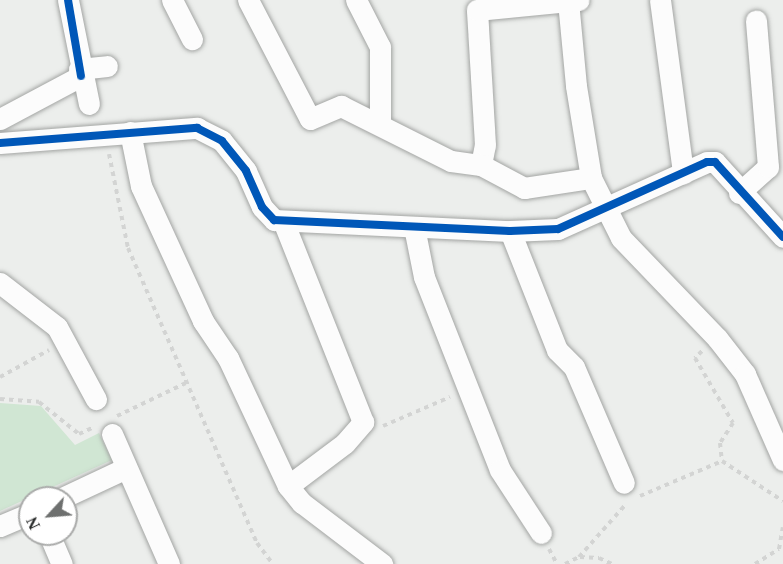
<!DOCTYPE html>
<html>
<head>
<meta charset="utf-8">
<style>
	body { margin:0 }
	#map { position:relative; width:783px; height:564px; overflow:hidden; background:#eceeec; font-family:Georgia,serif }
	div>[style] { position:absolute }
	.green>* { inset:0; background:#d0e6d3 }
	.path>* { height:4px; margin-top:-2px; transform-origin:0; background:repeating-linear-gradient(90deg,#d3d4d3 0 4.5px,transparent 0 9px) }
	.roads { filter:drop-shadow(0 0 2px #a3a5a3) drop-shadow(0 0 2px #a3a5a3) }
	.minor>* { height:21px; margin:-10.5px; padding:0 10.5px; transform-origin:10.5px; border-radius:10.5px; background:#fcfcfc }
	.cycleway>* { height:8px; margin:-4px; padding:0 4px; transform-origin:4px; border-radius:4px; background:#0057b8 }
	span { translate:-50% -50%; white-space:nowrap; text-align:center; line-height:1.15; -webkit-text-stroke:6px #fff; paint-order:stroke }
	.north { position:absolute; left:18px; top:486px; width:60px; height:60px; box-sizing:border-box; background:#fff; border:2px solid #aaabaa; border-radius:50%; rotate:244deg; font-size:16px; font-weight:700; line-height:24px; text-align:center; color:#2a2c2b }
	.north::after { content:''; display:block; margin:auto; width:21px; height:27px; background:#6e706f; clip-path:polygon(50% 0,100% 100%,50% 72%,0 100%) }
</style>
</head>
<body>
<div id="map">
	<div class="green">
		<i style="clip-path:polygon(0 403px,41px 406px,75px 445px,99px 433px,112px 460px,0 511px)"></i>
	</div>
	<div class="path">
		<i style="left:109px;top:154px;width:96px;rotate:78.6deg"></i>
		<i style="left:128px;top:248px;width:322px;rotate:66.4deg"></i>
		<i style="left:257px;top:543px;width:26px;rotate:53deg"></i>
		<i style="left:702px;top:351px;width:10px;rotate:135deg"></i>
		<i style="left:695px;top:358px;width:75px;rotate:59.7deg"></i>
		<i style="left:733px;top:423px;width:24px;rotate:123deg"></i>
		<i style="left:720px;top:443px;width:18px;rotate:84deg"></i>
		<i style="left:0;top:377px;width:56px;rotate:-28.9deg"></i>
		<i style="left:0;top:399px;width:39px;rotate:4deg"></i>
		<i style="left:39px;top:402px;width:51px;rotate:38.7deg"></i>
		<i style="left:79px;top:434px;width:17px;rotate:-25deg"></i>
		<i style="left:117px;top:416px;width:76px;rotate:-25.6deg"></i>
		<i style="left:383px;top:426px;width:73px;rotate:-23.4deg"></i>
		<i style="left:640px;top:496px;width:89px;rotate:-23.1deg"></i>
		<i style="left:722px;top:461px;width:73px;rotate:33.3deg"></i>
		<i style="left:549px;top:549px;width:17px;rotate:62deg"></i>
		<i style="left:580px;top:557px;width:19px;rotate:3deg"></i>
		<i style="left:599px;top:558px;width:14px;rotate:25deg"></i>
		<i style="left:565px;top:564px;width:16px;rotate:-27deg"></i>
		<i style="left:579px;top:557px;width:71px;rotate:-48.4deg"></i>
		<i style="left:755px;top:564px;width:28px;rotate:-32deg"></i>
		<i style="left:779px;top:549px;width:22px;rotate:-80deg"></i>
	</div>
	<div class="roads">
		<div class="minor">
			<i style="left:68px;top:0;width:106px;rotate:78.6deg"></i>
			<i style="left:172px;top:0;width:44px;rotate:62.9deg"></i>
			<i style="left:248px;top:0;width:134px;rotate:62.5deg"></i>
			<i style="left:310px;top:119px;width:34px;rotate:-23deg"></i>
			<i style="left:341px;top:106px;width:123px;rotate:26.6deg"></i>
			<i style="left:451px;top:161px;width:30px;rotate:8deg"></i>
			<i style="left:481px;top:165px;width:49px;rotate:28.1deg"></i>
			<i style="left:524px;top:188px;width:68px;rotate:-8.5deg"></i>
			<i style="left:591px;top:178px;width:67px;rotate:63.4deg"></i>
			<i style="left:621px;top:238px;width:139px;rotate:46.2deg"></i>
			<i style="left:717px;top:338px;width:46px;rotate:52.1deg"></i>
			<i style="left:745px;top:374px;width:94px;rotate:66.2deg"></i>
			<i style="left:356px;top:0;width:53px;rotate:62.9deg"></i>
			<i style="left:380px;top:47px;width:76px;rotate:90deg"></i>
			<i style="left:660px;top:0;width:175px;rotate:82.4deg"></i>
			<i style="left:568px;top:1px;width:85px;rotate:84.6deg"></i>
			<i style="left:576px;top:86px;width:93px;rotate:80.7deg"></i>
			<i style="left:79px;top:69px;width:28px;rotate:-6deg"></i>
			<i style="left:0;top:119px;width:92px;rotate:-28deg"></i>
			<i style="left:130px;top:132px;width:55px;rotate:78.5deg"></i>
			<i style="left:141px;top:186px;width:149px;rotate:65.3deg"></i>
			<i style="left:203px;top:321px;width:45px;rotate:56deg"></i>
			<i style="left:228px;top:358px;width:141px;rotate:64.9deg"></i>
			<i style="left:288px;top:486px;width:71px;rotate:-37deg"></i>
			<i style="left:345px;top:443px;width:28px;rotate:-49deg"></i>
			<i style="left:363px;top:422px;width:214px;rotate:-111.7deg"></i>
			<i style="left:0;top:143px;width:198px;rotate:-4.4deg"></i>
			<i style="left:197px;top:128px;width:28px;rotate:27deg"></i>
			<i style="left:222px;top:141px;width:38px;rotate:51deg"></i>
			<i style="left:246px;top:171px;width:39px;rotate:66deg"></i>
			<i style="left:262px;top:207px;width:18px;rotate:47deg"></i>
			<i style="left:274px;top:220px;width:236px;rotate:2.7deg"></i>
			<i style="left:510px;top:231px;width:48px;rotate:-2.4deg"></i>
			<i style="left:558px;top:229px;width:163px;rotate:-24.2deg"></i>
			<i style="left:707px;top:162px;width:8px"></i>
			<i style="left:715px;top:162px;width:101px;rotate:47.8deg"></i>
			<i style="left:481px;top:165px;width:20px;rotate:-79deg"></i>
			<i style="left:485px;top:145px;width:135px;rotate:-93.4deg"></i>
			<i style="left:477px;top:10px;width:102px;rotate:-5.6deg"></i>
			<i style="left:739px;top:193px;width:39px;rotate:-42deg"></i>
			<i style="left:768px;top:167px;width:147px;rotate:-94.7deg"></i>
			<i style="left:414px;top:227px;width:51px;rotate:78.7deg"></i>
			<i style="left:424px;top:277px;width:207px;rotate:68.5deg"></i>
			<i style="left:500px;top:470px;width:75px;rotate:56.9deg"></i>
			<i style="left:510px;top:231px;width:128px;rotate:68.4deg"></i>
			<i style="left:557px;top:350px;width:24px;rotate:45deg"></i>
			<i style="left:574px;top:367px;width:126px;rotate:66.7deg"></i>
			<i style="left:0;top:283px;width:72px;rotate:37.7deg"></i>
			<i style="left:57px;top:327px;width:82px;rotate:61.6deg"></i>
			<i style="left:112px;top:434px;width:142px;rotate:66.3deg"></i>
			<i style="left:288px;top:486px;width:22px;rotate:51deg"></i>
			<i style="left:302px;top:503px;width:101px;rotate:37.3deg"></i>
			<i style="left:62px;top:498px;width:71px;rotate:-25.1deg"></i>
			<i style="left:0;top:526px;width:33px;rotate:-23deg"></i>
			<i style="left:49px;top:534px;width:33px;rotate:67deg"></i>
		</div>
	</div>
	<div class="cycleway">
		<i style="left:68px;top:0;width:77px;rotate:80.3deg"></i>
		<i style="left:0;top:143px;width:198px;rotate:-4.4deg"></i>
		<i style="left:197px;top:128px;width:28px;rotate:27deg"></i>
		<i style="left:222px;top:141px;width:38px;rotate:51deg"></i>
		<i style="left:246px;top:171px;width:39px;rotate:66deg"></i>
		<i style="left:262px;top:207px;width:18px;rotate:47deg"></i>
		<i style="left:274px;top:220px;width:236px;rotate:2.7deg"></i>
		<i style="left:510px;top:231px;width:48px;rotate:-2.4deg"></i>
		<i style="left:558px;top:229px;width:163px;rotate:-24.2deg"></i>
		<i style="left:707px;top:162px;width:8px"></i>
		<i style="left:715px;top:162px;width:101px;rotate:47.8deg"></i>
	</div>
	<div class="north">N</div>
</div>
</body>
</html>
